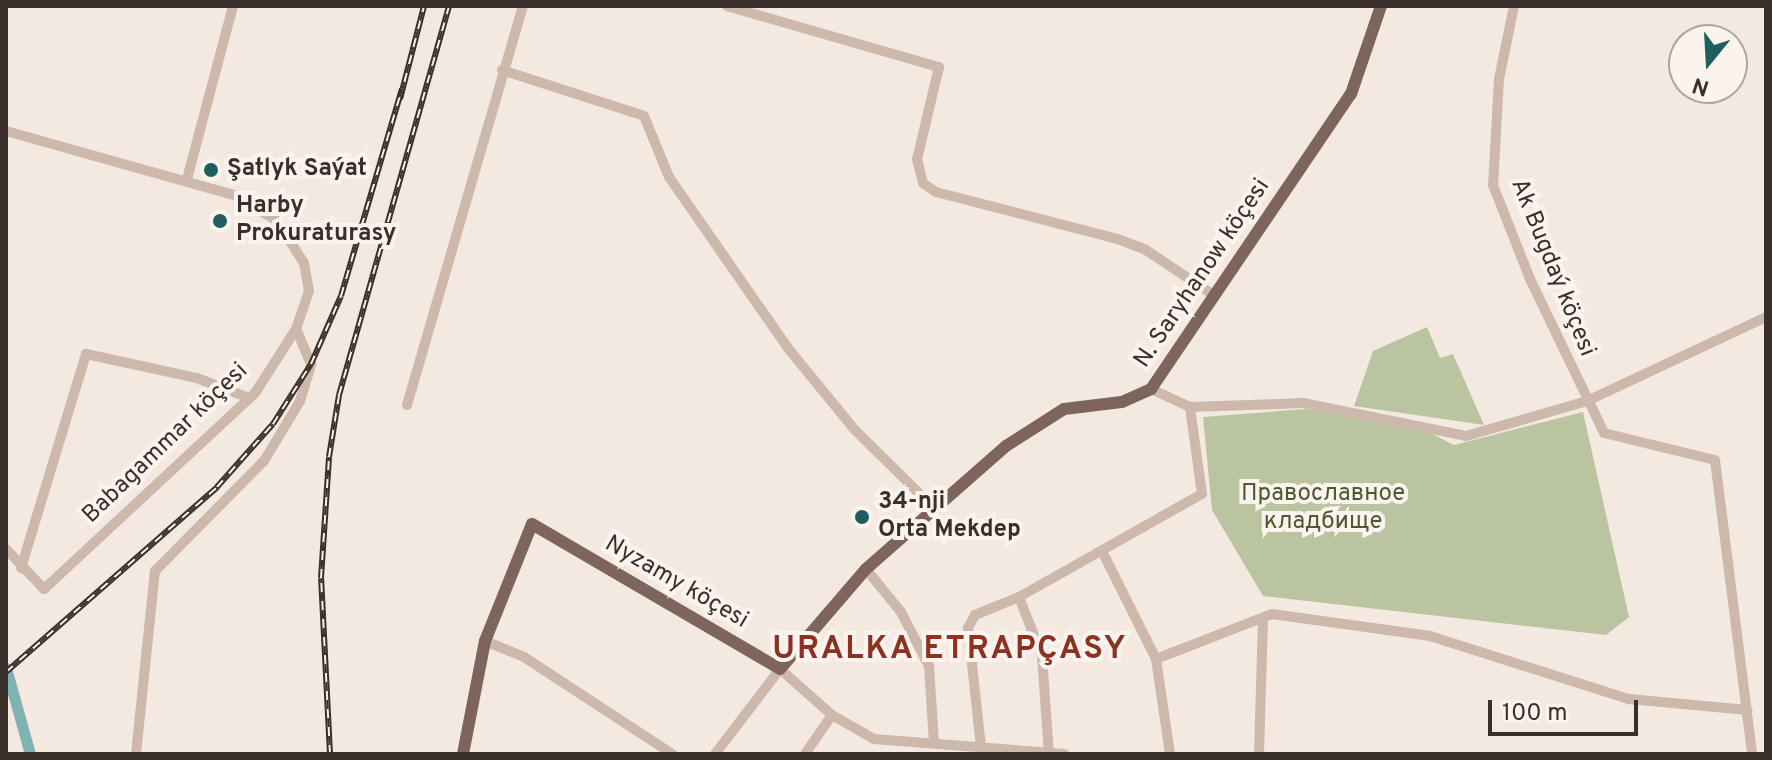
<!DOCTYPE html>
<html>
<head>
<meta charset="utf-8">
<style>
	body { margin:0 }
	#map { position:relative; width:1772px; height:760px; overflow:hidden; background:#f4e9e1; font-family:Overpass,sans-serif }
	div>[style] { position:absolute }
	.green>* { inset:0; background:#bbc4a0 }
	.canal>* { height:11px; margin:-5.5px; padding:0 5.5px; transform-origin:5.5px; border-radius:5.5px; background:#7fb2b0 }
	.minor>* { height:10px; margin:-5px; padding:0 5px; transform-origin:5px; border-radius:5px; background:#cdb8ac }
	.major>* { height:12px; margin:-6px; padding:0 6px; transform-origin:6px; border-radius:6px; background:#7d645c }
	.rail>* { height:6px; margin-top:-3px; transform-origin:0; background:repeating-linear-gradient(90deg,#fbf4ee 0 9px,#3b2f2b 0 18px); box-sizing:border-box; border-block:2px solid #3b2f2b }
	.dots>* { width:22px; height:22px; translate:-50% -50%; box-sizing:border-box; border:4px solid #fbf4ee; border-radius:50% }
	span { translate:-50% -50%; white-space:nowrap; text-align:center; line-height:1.15; -webkit-text-stroke:8px #fbf4ee; paint-order:stroke }
	.poi-label { font-size:24px; color:#3b2f2b; font-weight:700 }
	.left { translate:0 -50%; text-align:left }
	.street-label { font-size:24px; color:#3b2f2b }
	.park-label { font-size:24px; color:#4e5a2e }
	.district-label { font-size:32px; color:#8c3222; font-weight:700; letter-spacing:2px }
	.frame { position:absolute; inset:0; border:8px solid #3b2f2b; pointer-events:none }
	.north { position:absolute; left:1668px; top:24px; width:80px; height:80px; box-sizing:border-box; background:#fbf4ee; border:2px solid #aea5a0; border-radius:50%; rotate:198deg; font-size:22px; font-weight:700; line-height:32px; text-align:center; color:#3b2f2b }
	.north::after { content:''; display:block; margin:auto; width:28px; height:36px; background:#1f5e5c; clip-path:polygon(50% 0,100% 100%,50% 72%,0 100%) }
	.scale { position:absolute; left:1488px; top:700px; width:150px; height:36px; box-sizing:border-box; border:4px solid #3b2f2b; border-top:0; padding-left:10px; font-size:24px; line-height:28px; white-space:nowrap; color:#3b2f2b; -webkit-text-stroke:6px #fbf4ee; paint-order:stroke }
</style>
</head>
<body>
<div id="map">
	<div class="green">
		<i style="clip-path:polygon(1427px 327px,1440px 358px,1453px 354px,1484px 425px,1354px 406px,1373px 351px)"></i>
		<i style="clip-path:polygon(1306px 409px,1426px 431px,1454px 445px,1583px 412px,1629px 617px,1606px 635px,1263px 596px,1212px 510px,1203px 417px)"></i>
	</div>
	<div class="canal">
		<i style="left:6px;top:668px;width:89px;rotate:74.4deg"></i>
	</div>
	<div class="minor">
		<i style="left:727px;top:6px;width:221px;rotate:16.1deg"></i>
		<i style="left:939px;top:67px;width:95px;rotate:103.4deg"></i>
		<i style="left:917px;top:159px;width:25px;rotate:76deg"></i>
		<i style="left:923px;top:183px;width:16px;rotate:35deg"></i>
		<i style="left:936px;top:192px;width:188px;rotate:14.5deg"></i>
		<i style="left:1118px;top:239px;width:30px;rotate:21deg"></i>
		<i style="left:1146px;top:250px;width:83px;rotate:33.7deg"></i>
		<i style="left:1514px;top:6px;width:75px;rotate:101.6deg"></i>
		<i style="left:1499px;top:79px;width:106px;rotate:93.2deg"></i>
		<i style="left:1493px;top:185px;width:101px;rotate:68.5deg"></i>
		<i style="left:1530px;top:279px;width:171px;rotate:64.3deg"></i>
		<i style="left:1604px;top:433px;width:114px;rotate:13.7deg"></i>
		<i style="left:1715px;top:460px;width:296px;rotate:82.8deg"></i>
		<i style="left:502px;top:70px;width:149px;rotate:17.9deg"></i>
		<i style="left:644px;top:116px;width:66px;rotate:67.7deg"></i>
		<i style="left:669px;top:177px;width:207px;rotate:55.2deg"></i>
		<i style="left:787px;top:347px;width:107px;rotate:50.7deg"></i>
		<i style="left:855px;top:430px;width:110px;rotate:44.6deg"></i>
		<i style="left:6px;top:131px;width:237px;rotate:15.7deg"></i>
		<i style="left:234px;top:195px;width:49px;rotate:30.8deg"></i>
		<i style="left:276px;top:220px;width:51px;rotate:56.9deg"></i>
		<i style="left:304px;top:263px;width:28px;rotate:80deg"></i>
		<i style="left:309px;top:291px;width:40px;rotate:108.9deg"></i>
		<i style="left:296px;top:329px;width:76px;rotate:122.6deg"></i>
		<i style="left:255px;top:393px;width:288px;rotate:137.1deg"></i>
		<i style="left:44px;top:589px;width:55px;rotate:-133.5deg"></i>
		<i style="left:187px;top:179px;width:179px;rotate:-75.1deg"></i>
		<i style="left:1151px;top:389px;width:43px;rotate:24.8deg"></i>
		<i style="left:1190px;top:407px;width:113px;rotate:-2deg"></i>
		<i style="left:1303px;top:403px;width:166px;rotate:11.4deg"></i>
		<i style="left:1466px;top:436px;width:126px;rotate:-16.1deg"></i>
		<i style="left:1587px;top:401px;width:198px;rotate:-25.1deg"></i>
		<i style="left:407px;top:405px;width:416px;rotate:-73.8deg"></i>
		<i style="left:1102px;top:551px;width:121px;rotate:63.4deg"></i>
		<i style="left:1156px;top:659px;width:96px;rotate:81.6deg"></i>
		<i style="left:21px;top:568px;width:224px;rotate:-73.1deg"></i>
		<i style="left:86px;top:354px;width:114px;rotate:12.2deg"></i>
		<i style="left:197px;top:378px;width:56px;rotate:21deg"></i>
		<i style="left:866px;top:569px;width:55px;rotate:50.9deg"></i>
		<i style="left:901px;top:612px;width:61px;rotate:62.6deg"></i>
		<i style="left:929px;top:666px;width:77px;rotate:86.3deg"></i>
		<i style="left:485px;top:641px;width:42px;rotate:22.3deg"></i>
		<i style="left:524px;top:657px;width:177px;rotate:33.2deg"></i>
		<i style="left:1156px;top:659px;width:124px;rotate:-21.2deg"></i>
		<i style="left:1272px;top:614px;width:160px;rotate:7.9deg"></i>
		<i style="left:1430px;top:636px;width:209px;rotate:17.6deg"></i>
		<i style="left:1629px;top:699px;width:119px;rotate:5.3deg"></i>
		<i style="left:981px;top:747px;width:120px;rotate:-96.2deg"></i>
		<i style="left:968px;top:628px;width:15px;rotate:-62deg"></i>
		<i style="left:975px;top:615px;width:48px;rotate:-22.2deg"></i>
		<i style="left:136px;top:754px;width:184px;rotate:-84.1deg"></i>
		<i style="left:155px;top:571px;width:155px;rotate:-45.3deg"></i>
		<i style="left:264px;top:461px;width:70px;rotate:-59deg"></i>
		<i style="left:300px;top:401px;width:39px;rotate:-73deg"></i>
		<i style="left:311px;top:364px;width:38px;rotate:-113deg"></i>
		<i style="left:715px;top:754px;width:107px;rotate:-52.6deg"></i>
		<i style="left:780px;top:669px;width:69px;rotate:41.5deg"></i>
		<i style="left:832px;top:715px;width:48px;rotate:29.7deg"></i>
		<i style="left:874px;top:739px;width:191px;rotate:4.5deg"></i>
		<i style="left:805px;top:754px;width:47px;rotate:-55.3deg"></i>
		<i style="left:1049px;top:754px;width:98px;rotate:-94.1deg"></i>
		<i style="left:1042px;top:656px;width:63px;rotate:-111.3deg"></i>
		<i style="left:1019px;top:597px;width:210px;rotate:-29.4deg"></i>
		<i style="left:1202px;top:494px;width:88px;rotate:-97.9deg"></i>
		<i style="left:1259px;top:754px;width:136px;rotate:-88.3deg"></i>
	</div>
	<div class="major">
		<i style="left:463px;top:754px;width:115px;rotate:-79deg"></i>
		<i style="left:485px;top:641px;width:126px;rotate:-68.1deg"></i>
		<i style="left:532px;top:524px;width:287px;rotate:30.3deg"></i>
		<i style="left:780px;top:669px;width:132px;rotate:-49.3deg"></i>
		<i style="left:866px;top:569px;width:186px;rotate:-41.3deg"></i>
		<i style="left:1006px;top:446px;width:69px;rotate:-32.5deg"></i>
		<i style="left:1064px;top:409px;width:58px;rotate:-6.9deg"></i>
		<i style="left:1122px;top:402px;width:32px;rotate:-24deg"></i>
		<i style="left:1151px;top:389px;width:356px;rotate:-55.9deg"></i>
		<i style="left:1351px;top:94px;width:93px;rotate:-71.2deg"></i>
	</div>
	<div class="rail">
		<i style="left:400px;top:99px;width:96px;rotate:-75.5deg"></i>
		<i style="left:6px;top:672px;width:281px;rotate:-41.2deg"></i>
		<i style="left:217px;top:487px;width:84px;rotate:-48.4deg"></i>
		<i style="left:273px;top:424px;width:71px;rotate:-57.7deg"></i>
		<i style="left:311px;top:364px;width:74px;rotate:-66.2deg"></i>
		<i style="left:341px;top:296px;width:216px;rotate:-73.6deg"></i>
		<i style="left:330px;top:754px;width:176px;rotate:-92.9deg"></i>
		<i style="left:321px;top:578px;width:121px;rotate:-86.2deg"></i>
		<i style="left:329px;top:457px;width:63px;rotate:-80.8deg"></i>
		<i style="left:339px;top:395px;width:404px;rotate:-74.2deg"></i>
	</div>
	<div class="dots">
		<i style="left:211px;top:170px;background:#1f5e5c"></i>
		<i style="left:220px;top:221px;background:#1f5e5c"></i>
		<i style="left:862px;top:517px;background:#1f5e5c"></i>
	</div>
	<div class="poi-label">
		<span class="left" style="left:227px;top:170px">Şatlyk Saýat</span>
		<span class="left" style="left:236px;top:221px">Harby<br>Prokuraturasy</span>
		<span class="left" style="left:878px;top:517px">34-nji<br>Orta Mekdep</span>
	</div>
	<div class="street-label">
		<span style="left:1552px;top:268px;rotate:68deg">Ak Bugdaý köçesi</span>
		<span style="left:1203px;top:274px;rotate:-56deg">N. Saryhanow köçesi</span>
		<span style="left:166px;top:444px;rotate:-44deg">Babagammar köçesi</span>
		<span style="left:676px;top:583px;rotate:30deg">Nyzamy köçesi</span>
	</div>
	<div class="park-label">
		<span style="left:1323px;top:509px">Православное<br>кладбище</span>
	</div>
	<div class="district-label">
		<span style="left:950px;top:650px">URALKA ETRAPÇASY</span>
	</div>
	<div class="frame"></div>
	<div class="north">N</div>
	<div class="scale">100 m</div>
</div>
</body>
</html>
